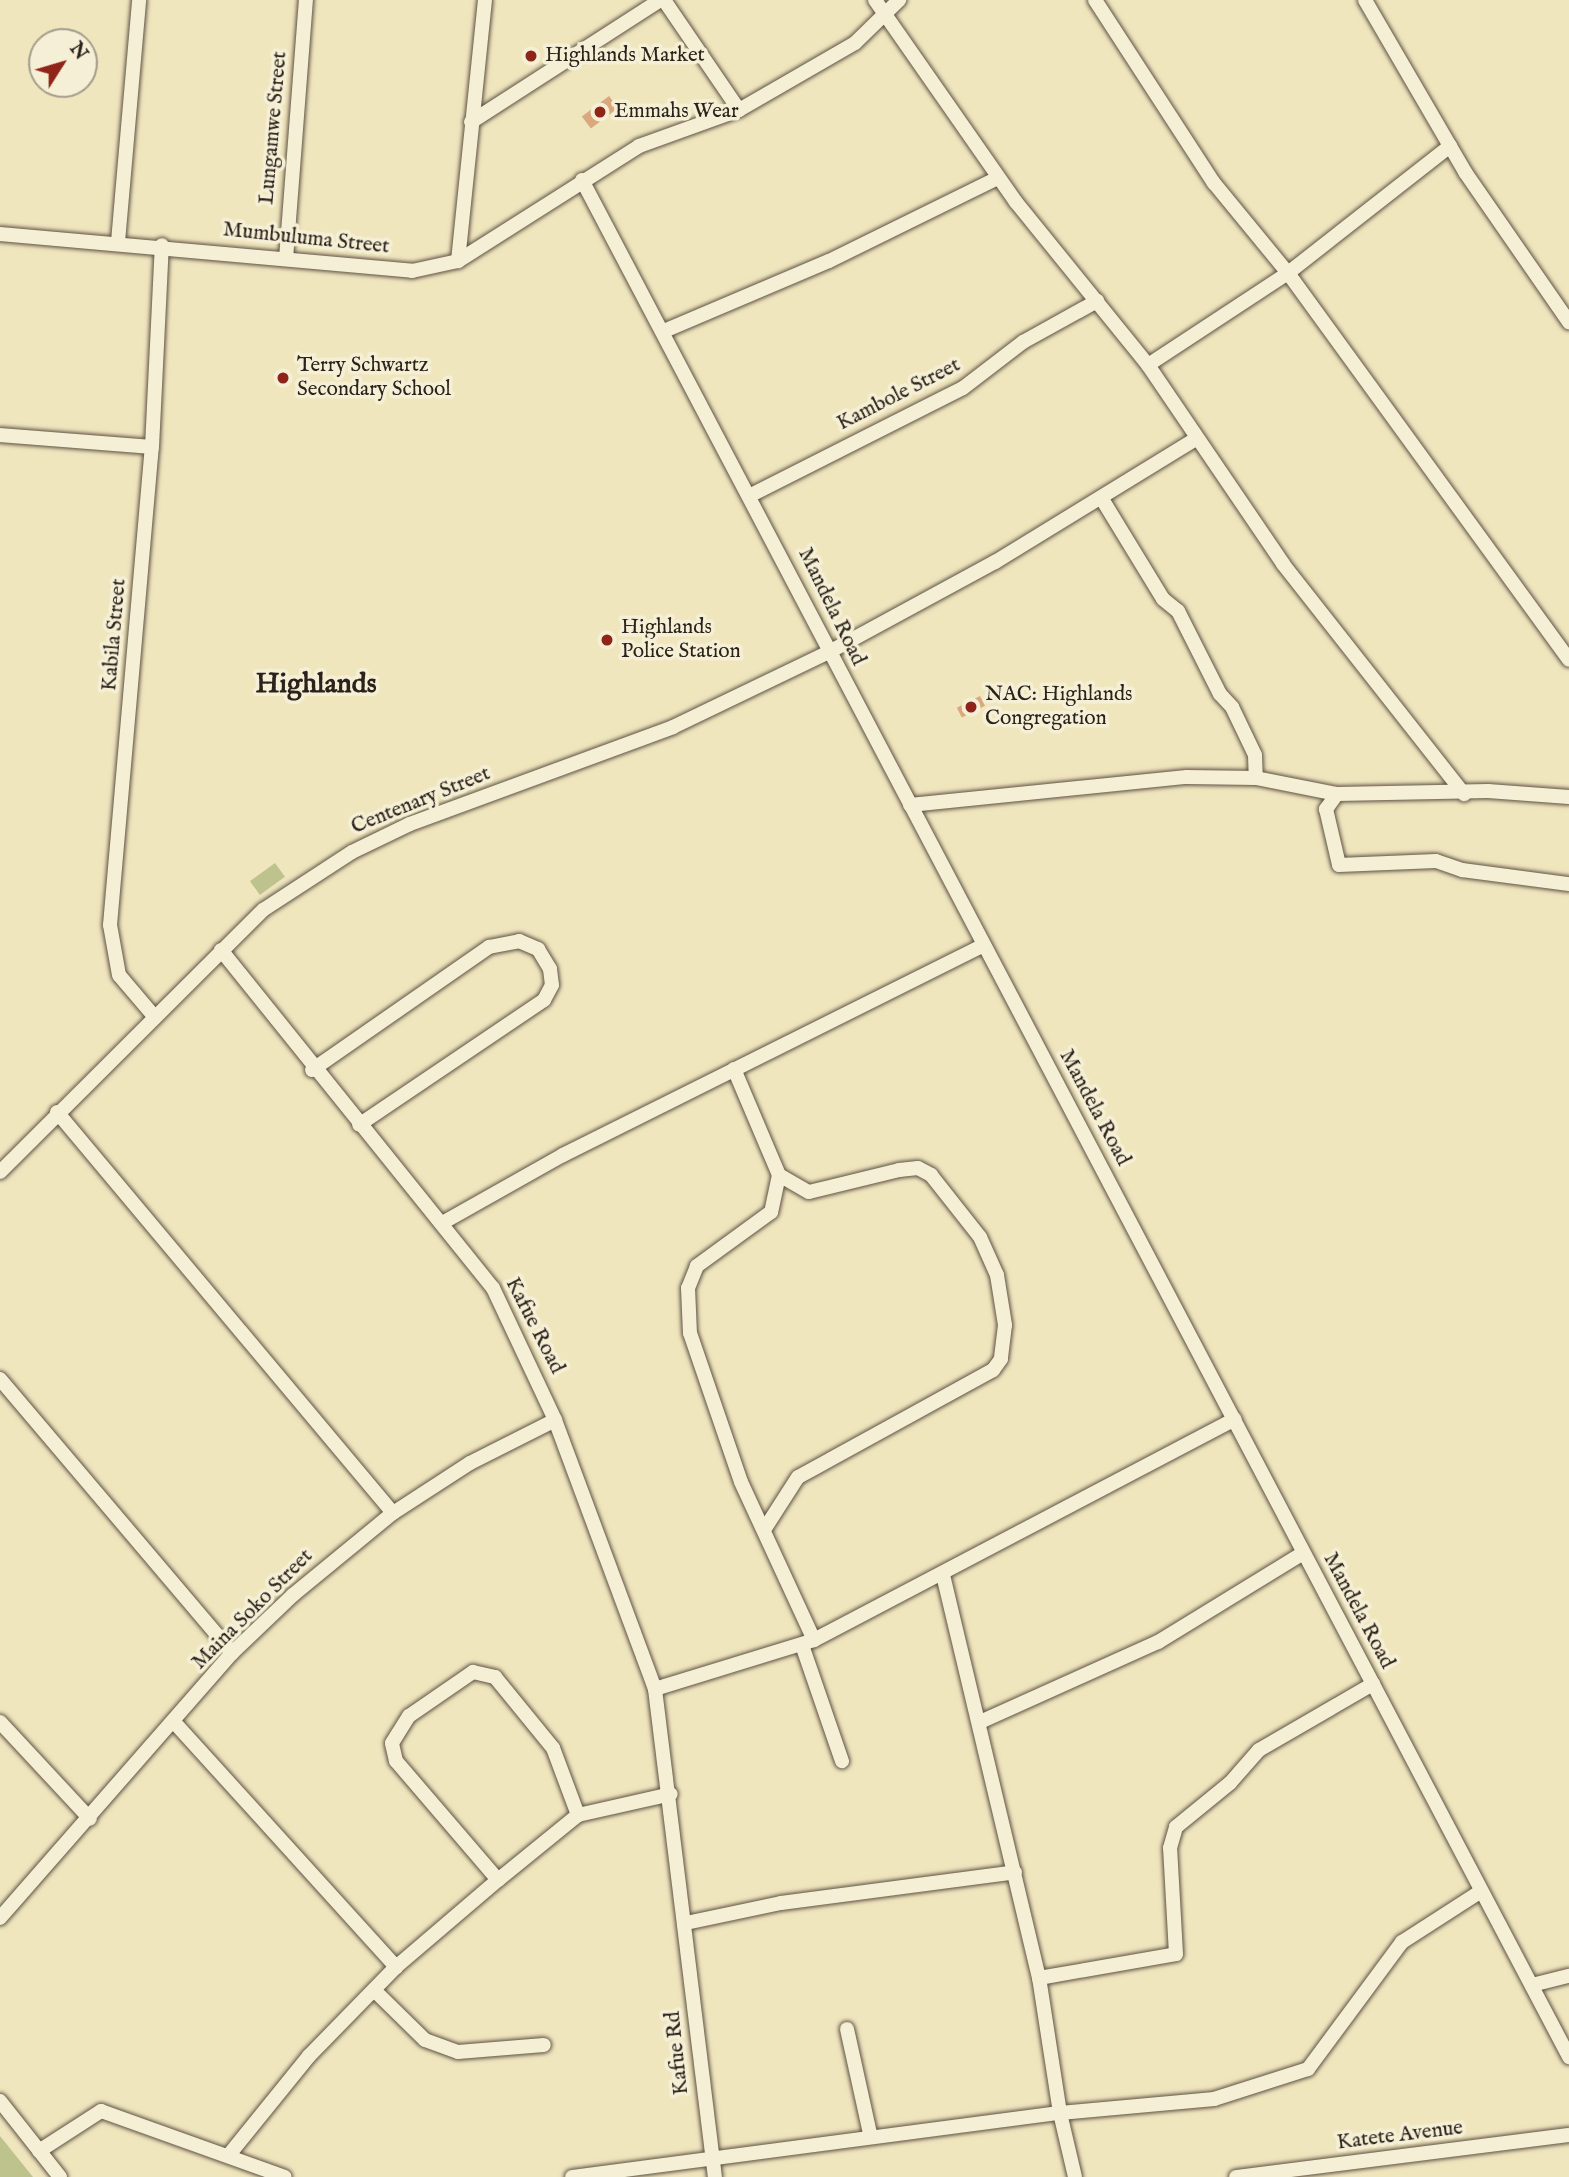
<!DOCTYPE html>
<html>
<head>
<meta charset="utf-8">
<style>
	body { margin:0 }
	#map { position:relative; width:1569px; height:2177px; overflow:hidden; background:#f0e6be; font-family:"IM FELL English",serif }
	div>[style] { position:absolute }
	.green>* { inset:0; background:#bec38e; transform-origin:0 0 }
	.building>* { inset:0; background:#dba77d; transform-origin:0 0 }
	.roads { filter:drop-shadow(0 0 2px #5e5244) drop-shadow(0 0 2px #5e5244) }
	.minor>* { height:14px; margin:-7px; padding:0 7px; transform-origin:7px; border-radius:7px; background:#f5efd5 }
	.dots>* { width:19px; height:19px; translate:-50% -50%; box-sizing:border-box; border:4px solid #f5efd5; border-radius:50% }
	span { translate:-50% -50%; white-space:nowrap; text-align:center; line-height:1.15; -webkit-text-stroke:7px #f5efd5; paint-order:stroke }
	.poi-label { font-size:21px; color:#2d211c }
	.left { translate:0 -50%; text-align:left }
	.street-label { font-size:21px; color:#2d211c }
	.district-label { font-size:28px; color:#2d211c; font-weight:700 }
	.north { position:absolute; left:28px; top:28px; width:70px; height:70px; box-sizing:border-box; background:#f5efd5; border:2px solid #a59d8b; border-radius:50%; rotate:53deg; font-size:19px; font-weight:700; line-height:28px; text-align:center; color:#2d211c }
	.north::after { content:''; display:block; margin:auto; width:24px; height:32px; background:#8f2418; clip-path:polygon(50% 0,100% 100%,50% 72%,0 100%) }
</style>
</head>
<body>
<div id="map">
	<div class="green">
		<i style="left:275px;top:863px;width:17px;height:31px;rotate:54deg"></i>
		<i style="clip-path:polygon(0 2136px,33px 2177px,0 2177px)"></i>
	</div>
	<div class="building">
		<i style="left:609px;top:96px;width:15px;height:34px;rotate:53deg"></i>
		<i style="left:980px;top:696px;width:11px;height:26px;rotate:63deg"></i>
	</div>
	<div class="roads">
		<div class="minor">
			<i style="left:664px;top:0;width:133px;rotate:55.7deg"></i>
			<i style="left:875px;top:0;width:246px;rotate:55.1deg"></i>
			<i style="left:1016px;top:202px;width:210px;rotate:51deg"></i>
			<i style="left:1148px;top:365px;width:240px;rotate:55.8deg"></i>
			<i style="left:1283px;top:564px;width:293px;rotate:51.8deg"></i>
			<i style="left:1095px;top:0;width:218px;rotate:57deg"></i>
			<i style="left:1214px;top:183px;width:117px;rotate:50.6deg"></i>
			<i style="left:1288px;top:273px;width:478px;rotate:54deg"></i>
			<i style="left:1365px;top:0;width:199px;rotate:59.8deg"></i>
			<i style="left:1465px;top:172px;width:183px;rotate:55.3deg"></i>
			<i style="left:471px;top:122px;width:225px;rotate:-32.8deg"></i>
			<i style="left:582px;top:180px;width:2121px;rotate:62.26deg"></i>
			<i style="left:0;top:234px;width:414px;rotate:5.1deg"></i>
			<i style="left:412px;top:271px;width:47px;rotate:-12.3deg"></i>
			<i style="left:458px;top:261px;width:214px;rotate:-32.4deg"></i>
			<i style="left:639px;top:146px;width:106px;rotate:-19.8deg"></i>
			<i style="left:739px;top:110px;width:134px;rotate:-30deg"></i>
			<i style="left:855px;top:43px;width:62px;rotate:-44.3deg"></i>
			<i style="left:118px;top:242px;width:243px;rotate:-85deg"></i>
			<i style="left:286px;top:259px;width:260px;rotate:-85.6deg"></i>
			<i style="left:458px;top:261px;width:262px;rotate:-84.1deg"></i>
			<i style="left:664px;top:331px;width:179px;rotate:-23deg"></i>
			<i style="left:829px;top:261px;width:188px;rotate:-26.2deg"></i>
			<i style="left:1148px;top:365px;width:168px;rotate:-33.3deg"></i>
			<i style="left:1288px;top:273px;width:206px;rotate:-38.1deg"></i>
			<i style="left:0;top:435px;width:152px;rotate:4.5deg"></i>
			<i style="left:751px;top:495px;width:237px;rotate:-26.8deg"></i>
			<i style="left:963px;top:388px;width:76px;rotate:-37.5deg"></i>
			<i style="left:1023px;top:342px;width:85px;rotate:-29deg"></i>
			<i style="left:1102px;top:499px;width:117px;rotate:58.6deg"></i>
			<i style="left:1163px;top:599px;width:19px;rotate:39deg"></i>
			<i style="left:1178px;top:611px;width:93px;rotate:63.2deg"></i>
			<i style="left:1220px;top:694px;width:18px;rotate:47deg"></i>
			<i style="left:1232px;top:707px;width:53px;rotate:64.4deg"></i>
			<i style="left:1255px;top:755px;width:23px;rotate:88deg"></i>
			<i style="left:1337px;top:794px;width:19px;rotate:126deg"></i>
			<i style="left:1326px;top:809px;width:57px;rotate:76.9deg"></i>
			<i style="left:1339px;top:865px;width:97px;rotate:-2.4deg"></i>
			<i style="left:1436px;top:861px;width:28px;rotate:19deg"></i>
			<i style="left:1462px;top:870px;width:108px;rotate:7.5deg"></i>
			<i style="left:910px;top:805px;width:278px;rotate:-5.8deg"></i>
			<i style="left:1187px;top:777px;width:69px;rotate:0.8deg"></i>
			<i style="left:1256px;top:778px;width:83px;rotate:11.2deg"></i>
			<i style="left:1337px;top:794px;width:151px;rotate:-1.1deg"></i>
			<i style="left:1488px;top:791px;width:81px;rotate:4.2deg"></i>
			<i style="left:221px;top:950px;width:434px;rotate:51.2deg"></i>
			<i style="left:493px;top:1288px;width:146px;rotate:64.8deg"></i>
			<i style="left:555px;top:1420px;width:287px;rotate:69.6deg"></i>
			<i style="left:655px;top:1689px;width:492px;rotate:83deg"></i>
			<i style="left:153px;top:1015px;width:52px;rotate:-130.4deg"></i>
			<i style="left:119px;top:975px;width:51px;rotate:-100.2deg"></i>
			<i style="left:110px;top:925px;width:480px;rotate:-85deg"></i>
			<i style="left:152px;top:447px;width:202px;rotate:-87.2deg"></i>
			<i style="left:734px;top:1069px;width:115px;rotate:67deg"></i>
			<i style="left:779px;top:1175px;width:34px;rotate:30deg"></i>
			<i style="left:809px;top:1192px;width:93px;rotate:-13.7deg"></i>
			<i style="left:899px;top:1170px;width:19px;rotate:-6deg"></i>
			<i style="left:918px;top:1168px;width:15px;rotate:28deg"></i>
			<i style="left:931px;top:1175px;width:79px;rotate:51.7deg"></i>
			<i style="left:980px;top:1237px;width:42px;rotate:65.9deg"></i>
			<i style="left:997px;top:1275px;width:51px;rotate:80.9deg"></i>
			<i style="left:1005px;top:1325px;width:34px;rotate:97deg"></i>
			<i style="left:1001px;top:1359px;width:14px;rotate:126deg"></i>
			<i style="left:993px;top:1370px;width:222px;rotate:151.2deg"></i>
			<i style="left:798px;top:1477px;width:63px;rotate:122.7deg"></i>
			<i style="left:312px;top:1070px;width:216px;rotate:-34.8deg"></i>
			<i style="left:489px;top:947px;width:31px;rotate:-11deg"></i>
			<i style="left:519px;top:941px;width:21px;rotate:23deg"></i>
			<i style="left:538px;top:949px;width:23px;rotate:59deg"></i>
			<i style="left:550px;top:969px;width:16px;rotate:83deg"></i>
			<i style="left:552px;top:985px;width:17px;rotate:118deg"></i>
			<i style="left:544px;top:1000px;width:223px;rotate:146deg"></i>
			<i style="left:57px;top:1112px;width:523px;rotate:50.04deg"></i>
			<i style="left:0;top:1172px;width:371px;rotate:-44.9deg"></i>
			<i style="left:263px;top:910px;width:106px;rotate:-33.1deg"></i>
			<i style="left:352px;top:852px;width:64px;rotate:-25.8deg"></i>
			<i style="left:410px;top:824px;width:280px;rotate:-20.2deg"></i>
			<i style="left:673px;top:727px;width:173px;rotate:-25.7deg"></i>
			<i style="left:829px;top:652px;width:189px;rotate:-28.5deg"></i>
			<i style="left:995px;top:562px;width:236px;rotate:-31.5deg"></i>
			<i style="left:779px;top:1175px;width:38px;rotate:102deg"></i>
			<i style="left:771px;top:1212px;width:92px;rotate:143.9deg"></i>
			<i style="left:697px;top:1266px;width:24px;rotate:112deg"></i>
			<i style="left:688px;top:1288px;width:45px;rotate:87.5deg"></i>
			<i style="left:690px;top:1333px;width:157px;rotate:71.1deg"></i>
			<i style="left:741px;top:1482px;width:174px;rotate:65.2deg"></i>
			<i style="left:444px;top:1222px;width:137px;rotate:-29.4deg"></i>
			<i style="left:563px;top:1155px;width:469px;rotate:-26.5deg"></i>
			<i style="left:0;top:1379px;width:359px;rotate:49.7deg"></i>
			<i style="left:802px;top:1645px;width:123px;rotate:71deg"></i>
			<i style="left:655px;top:1689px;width:166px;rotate:-17.1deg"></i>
			<i style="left:814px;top:1640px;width:475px;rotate:-27.7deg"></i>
			<i style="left:0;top:1722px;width:132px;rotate:47.1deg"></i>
			<i style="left:174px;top:1722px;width:331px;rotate:47.8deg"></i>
			<i style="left:980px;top:1722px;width:195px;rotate:-24.2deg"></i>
			<i style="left:1158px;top:1642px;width:170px;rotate:-31.5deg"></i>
			<i style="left:498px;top:1880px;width:157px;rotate:-130.6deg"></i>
			<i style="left:396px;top:1761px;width:18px;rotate:-103deg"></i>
			<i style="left:392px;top:1743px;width:32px;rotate:-58deg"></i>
			<i style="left:409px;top:1716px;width:78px;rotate:-34.5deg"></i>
			<i style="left:473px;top:1672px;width:23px;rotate:13deg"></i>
			<i style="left:495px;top:1677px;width:92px;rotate:50.8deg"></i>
			<i style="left:553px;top:1748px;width:72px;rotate:69.5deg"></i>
			<i style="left:0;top:1918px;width:352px;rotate:-48.8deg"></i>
			<i style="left:232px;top:1653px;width:84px;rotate:-43.6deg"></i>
			<i style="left:293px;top:1595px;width:129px;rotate:-39.4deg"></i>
			<i style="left:393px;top:1513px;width:92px;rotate:-33deg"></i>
			<i style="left:470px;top:1463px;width:95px;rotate:-26.8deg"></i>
			<i style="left:686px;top:1923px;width:97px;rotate:-11.9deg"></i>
			<i style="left:781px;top:1903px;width:236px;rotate:-7.5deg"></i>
			<i style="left:1039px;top:1978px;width:139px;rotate:-9.9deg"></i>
			<i style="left:1176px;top:1954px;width:106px;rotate:-93.2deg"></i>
			<i style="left:1170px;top:1848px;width:22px;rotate:-74deg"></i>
			<i style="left:1176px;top:1827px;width:70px;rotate:-39.2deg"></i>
			<i style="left:1230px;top:1783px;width:44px;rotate:-48.7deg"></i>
			<i style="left:1259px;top:1750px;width:132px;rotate:-30.1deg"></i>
			<i style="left:1532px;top:1985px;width:38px;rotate:-14deg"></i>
			<i style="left:374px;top:1990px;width:71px;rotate:44.4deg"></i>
			<i style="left:425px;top:2040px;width:35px;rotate:20deg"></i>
			<i style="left:458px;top:2052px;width:86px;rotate:-4.7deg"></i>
			<i style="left:847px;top:2029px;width:107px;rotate:77.6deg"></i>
			<i style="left:0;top:2101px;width:97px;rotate:51.7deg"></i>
			<i style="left:39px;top:2151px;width:74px;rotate:-32.8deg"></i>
			<i style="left:101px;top:2111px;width:195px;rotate:19.7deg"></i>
			<i style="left:228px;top:2156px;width:129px;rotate:-51deg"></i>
			<i style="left:309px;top:2056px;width:124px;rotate:-45.7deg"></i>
			<i style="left:396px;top:1967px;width:134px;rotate:-40.5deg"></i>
			<i style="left:498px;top:1880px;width:103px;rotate:-39.1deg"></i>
			<i style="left:578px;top:1815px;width:95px;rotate:-12.7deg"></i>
			<i style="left:572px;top:2177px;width:492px;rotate:-7.5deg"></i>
			<i style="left:1060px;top:2113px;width:137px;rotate:-98.8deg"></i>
			<i style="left:1039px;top:1978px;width:415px;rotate:-103.4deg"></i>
			<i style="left:1075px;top:2177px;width:66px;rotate:-103.2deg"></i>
			<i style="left:1060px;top:2113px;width:155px;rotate:-5.2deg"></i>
			<i style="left:1214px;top:2099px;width:99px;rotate:-17.7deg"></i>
			<i style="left:1308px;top:2069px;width:158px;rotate:-53.5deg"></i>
			<i style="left:1402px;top:1942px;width:94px;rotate:-32.8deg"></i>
			<i style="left:1236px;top:2177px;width:336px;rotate:-7.2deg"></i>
		</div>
	</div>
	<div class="dots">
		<i style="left:531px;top:56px;background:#8f2418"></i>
		<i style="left:600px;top:112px;background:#8f2418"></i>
		<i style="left:283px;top:378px;background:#8f2418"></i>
		<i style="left:607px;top:640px;background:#8f2418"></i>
		<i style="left:971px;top:707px;background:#8f2418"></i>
	</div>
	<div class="poi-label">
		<span class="left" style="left:545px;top:56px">Highlands Market</span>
		<span class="left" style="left:614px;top:112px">Emmahs Wear</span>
		<span class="left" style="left:297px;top:378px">Terry Schwartz<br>Secondary School</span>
		<span class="left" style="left:621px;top:640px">Highlands<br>Police Station</span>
		<span class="left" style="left:985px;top:707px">NAC: Highlands<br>Congregation</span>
	</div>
	<div class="street-label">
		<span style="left:274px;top:128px;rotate:-85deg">Lungamwe Street</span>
		<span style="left:306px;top:239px;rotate:6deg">Mumbuluma Street</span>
		<span style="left:899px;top:395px;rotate:-27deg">Kambole Street</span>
		<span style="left:831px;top:607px;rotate:64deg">Mandela Road</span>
		<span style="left:115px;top:635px;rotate:-85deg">Kabila Street</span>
		<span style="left:421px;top:801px;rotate:-22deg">Centenary Street</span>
		<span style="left:1094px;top:1108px;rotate:62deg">Mandela Road</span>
		<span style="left:534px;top:1326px;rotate:63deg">Kafue Road</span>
		<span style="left:253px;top:1610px;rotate:-45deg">Maina Soko Street</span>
		<span style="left:1358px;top:1611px;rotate:62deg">Mandela Road</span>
		<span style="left:678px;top:2053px;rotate:-96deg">Kafue Rd</span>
		<span style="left:1400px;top:2136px;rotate:-7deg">Katete Avenue</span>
	</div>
	<div class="district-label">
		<span style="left:316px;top:685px">Highlands</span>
	</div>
	<div class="north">N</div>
</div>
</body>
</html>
